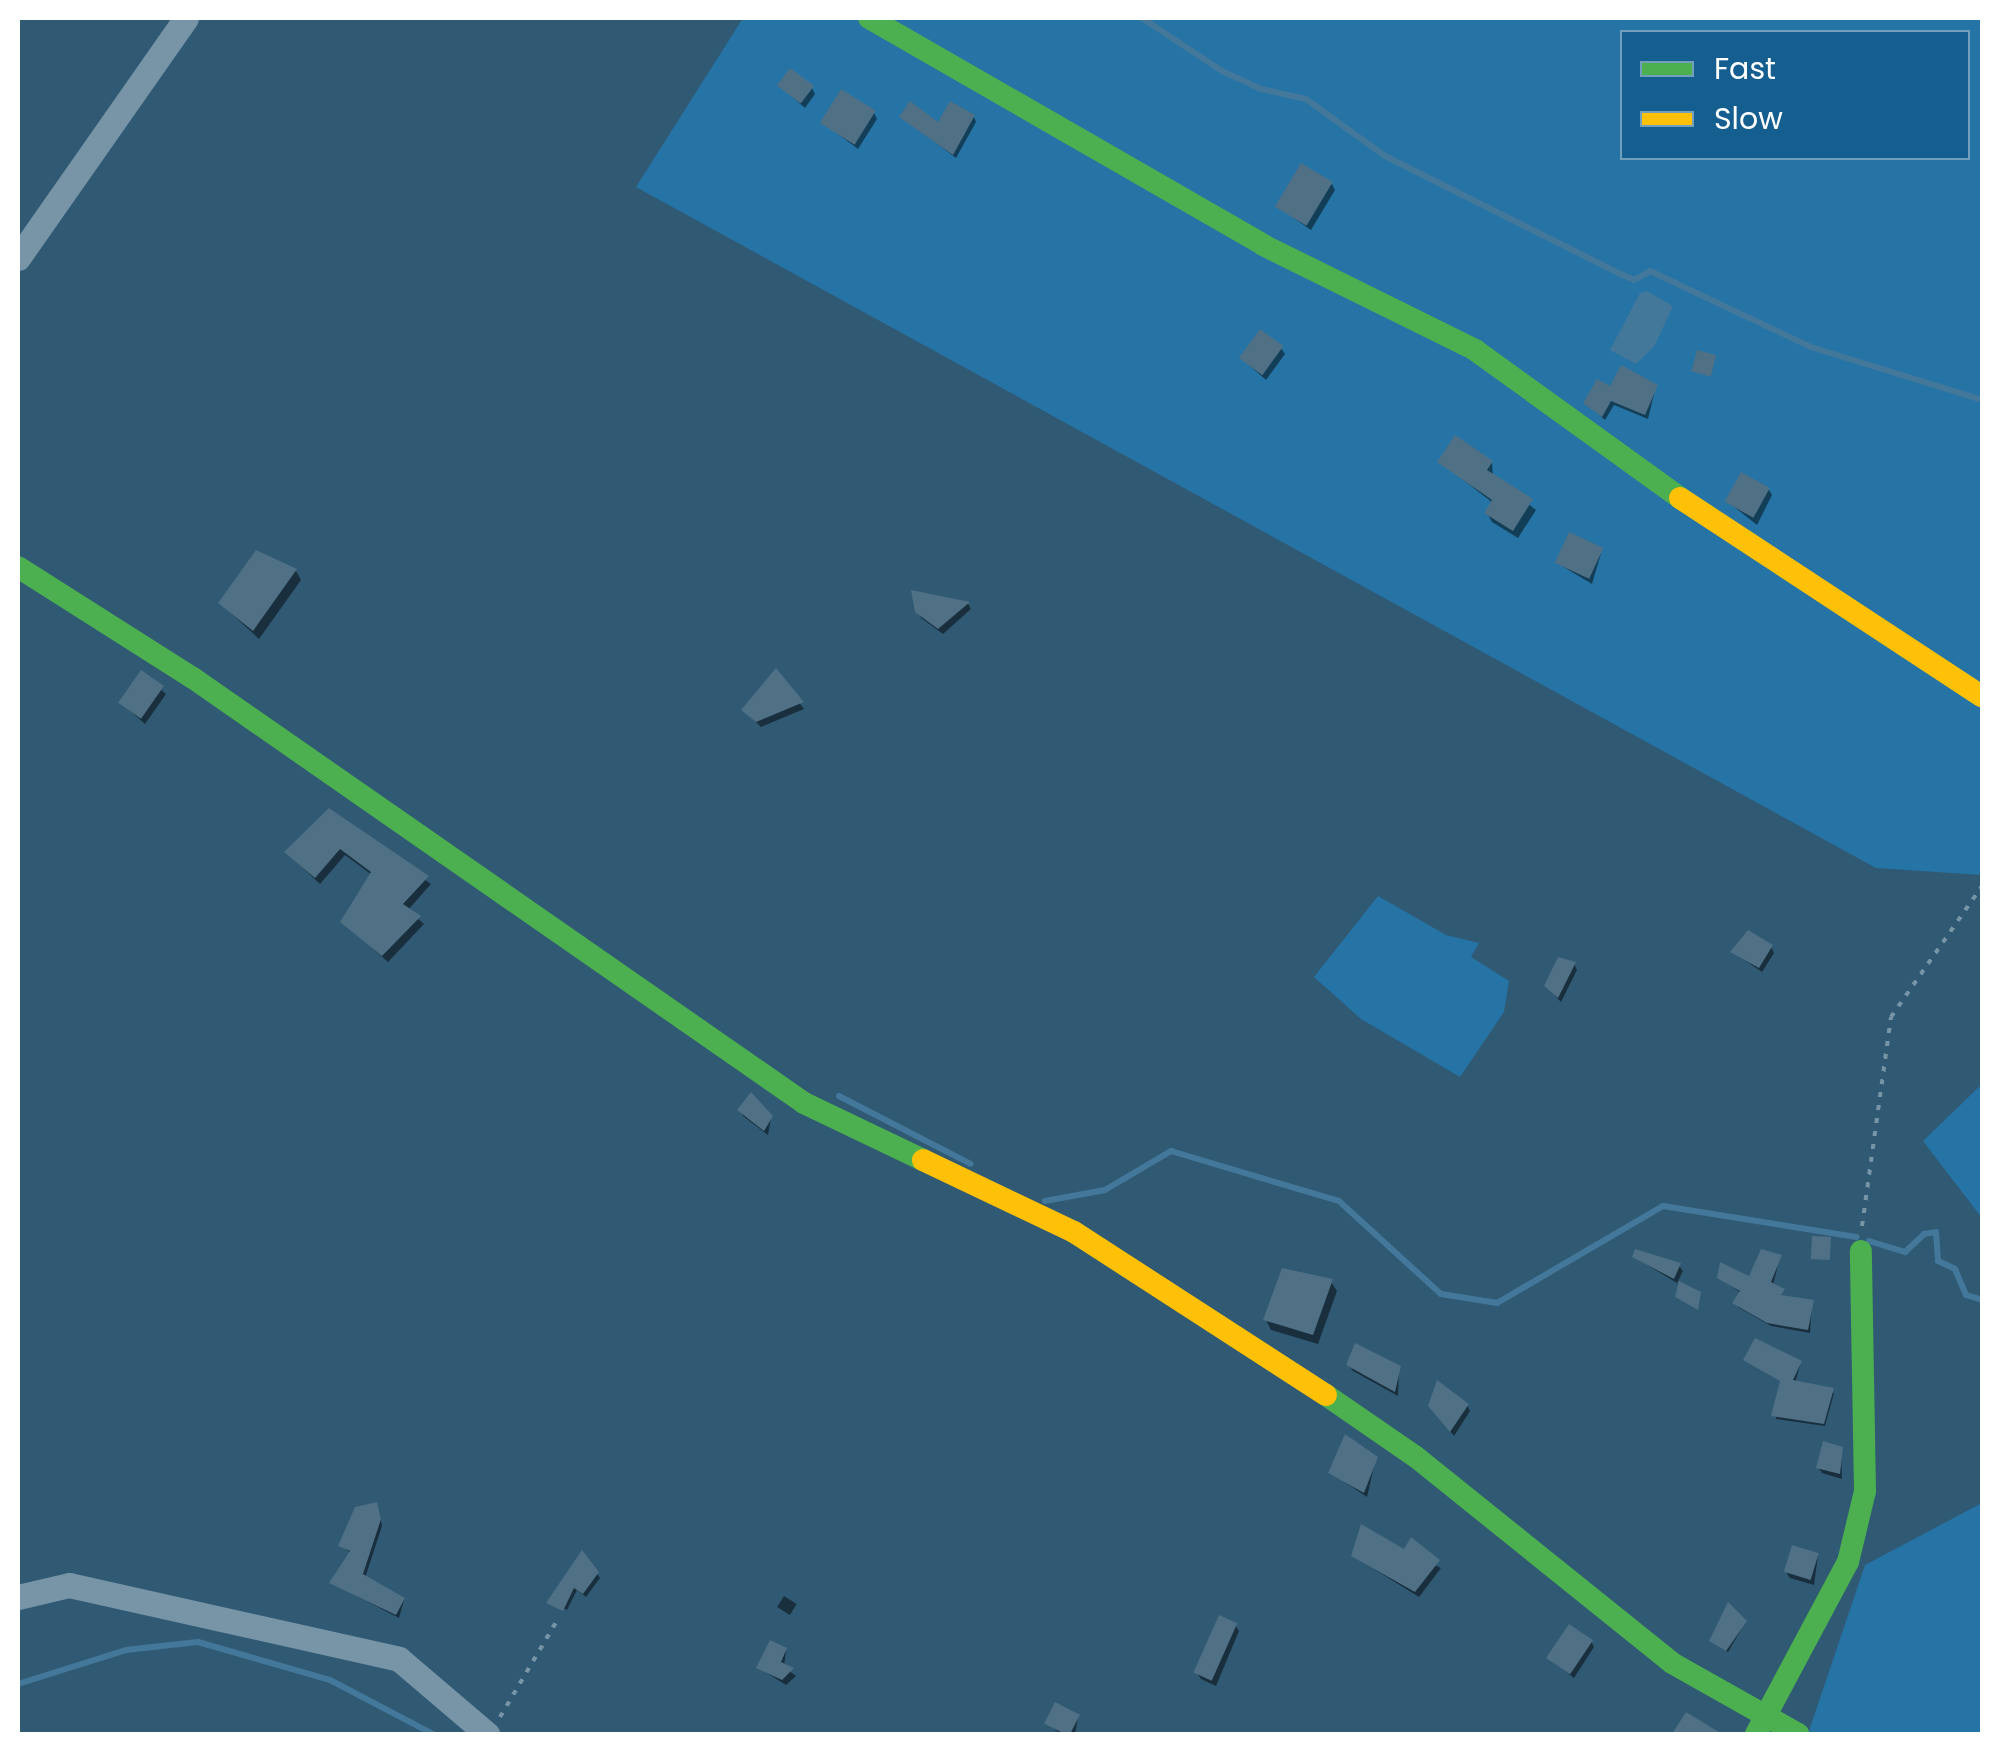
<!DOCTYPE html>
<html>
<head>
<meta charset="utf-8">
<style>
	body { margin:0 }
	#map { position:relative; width:2000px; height:1752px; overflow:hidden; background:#305974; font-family:Poppins,sans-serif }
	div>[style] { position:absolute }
	.green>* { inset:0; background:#2574a5 }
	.water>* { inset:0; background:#44789a }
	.shadow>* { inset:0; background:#0007; transform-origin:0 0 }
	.stream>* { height:6px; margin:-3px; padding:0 3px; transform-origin:3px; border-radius:3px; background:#44789a }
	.building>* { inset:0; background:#4f7085; transform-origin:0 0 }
	.path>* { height:4px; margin-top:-2px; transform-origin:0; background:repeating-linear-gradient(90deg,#7795a7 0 5px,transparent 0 13px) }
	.street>* { height:25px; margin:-12.5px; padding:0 12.5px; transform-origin:12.5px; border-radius:12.5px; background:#7795a7 }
	.fast>* { height:22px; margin:-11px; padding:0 11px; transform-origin:11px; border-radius:11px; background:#4caf50 }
	.slow>* { height:22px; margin:-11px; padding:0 11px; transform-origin:11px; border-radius:11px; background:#ffc107 }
	span { translate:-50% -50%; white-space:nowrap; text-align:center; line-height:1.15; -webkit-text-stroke:9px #145f90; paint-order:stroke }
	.frame { position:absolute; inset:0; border:20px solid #fff; pointer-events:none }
	.legend { position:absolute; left:1620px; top:30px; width:350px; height:130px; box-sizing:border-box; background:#145f90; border:2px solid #729fbc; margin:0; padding:12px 18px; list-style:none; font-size:30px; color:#fff }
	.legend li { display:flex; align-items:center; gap:20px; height:50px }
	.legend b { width:50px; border:2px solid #729fbc }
</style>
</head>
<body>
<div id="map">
	<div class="green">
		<i style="clip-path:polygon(evenodd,743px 18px,1982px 18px,1982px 875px,1876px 868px,636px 187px,743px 18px,1622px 32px,1968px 32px,1968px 158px,1622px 158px,1622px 32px)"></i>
		<i style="clip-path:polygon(1378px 896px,1446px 935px,1479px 943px,1471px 957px,1509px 981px,1504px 1012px,1460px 1077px,1361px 1019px,1314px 977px)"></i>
		<i style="clip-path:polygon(1982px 1084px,1982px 1218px,1923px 1141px)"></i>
		<i style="clip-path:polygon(1982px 1503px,1982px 1734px,1808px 1734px,1865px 1565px)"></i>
	</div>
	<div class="water">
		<i style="clip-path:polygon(1647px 291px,1673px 306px,1654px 347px,1636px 364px,1610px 350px,1640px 293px)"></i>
	</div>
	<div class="shadow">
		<i style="clip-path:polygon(780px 86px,812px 88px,815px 94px,805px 108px)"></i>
		<i style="clip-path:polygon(874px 113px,877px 119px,858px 149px,826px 125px)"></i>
		<i style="clip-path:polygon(902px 117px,939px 125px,974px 117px,976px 122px,956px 158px)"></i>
		<i style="clip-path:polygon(1332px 184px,1335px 190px,1311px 230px,1278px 207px)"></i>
		<i style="clip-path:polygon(1281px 348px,1285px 354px,1266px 380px,1241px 358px)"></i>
		<i style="clip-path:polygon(1656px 386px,1648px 419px,1614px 405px,1605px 420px,1586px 403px,1611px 389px)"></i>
		<i style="clip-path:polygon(1440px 462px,1492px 463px,1493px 477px,1536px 510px,1518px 538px,1492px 522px,1487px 513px,1493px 503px)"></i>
		<i style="clip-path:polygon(1769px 490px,1772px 495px,1757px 525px,1728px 502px)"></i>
		<i style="clip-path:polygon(1602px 550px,1592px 584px,1557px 563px)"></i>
		<i style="clip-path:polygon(296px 571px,301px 580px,259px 639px,221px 604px)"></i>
		<i style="clip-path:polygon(914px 593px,968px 604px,971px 609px,943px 634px,921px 618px)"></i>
		<i style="clip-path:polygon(776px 672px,804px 709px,761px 727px,744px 710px)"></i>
		<i style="clip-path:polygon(141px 673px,166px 694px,145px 724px,120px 702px)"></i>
		<i style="clip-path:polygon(329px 811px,431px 884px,408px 910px,424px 924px,388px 962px,343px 922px,372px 875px,345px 855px,320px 884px,287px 853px)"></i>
		<i style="clip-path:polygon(1771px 947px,1774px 953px,1762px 972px,1733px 952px)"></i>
		<i style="clip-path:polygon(1574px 964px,1577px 970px,1561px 1002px,1546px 986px)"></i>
		<i style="clip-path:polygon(740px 1110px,771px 1118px,768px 1135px,743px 1116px)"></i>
		<i style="clip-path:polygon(1634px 1257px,1679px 1266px,1683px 1271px,1677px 1283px)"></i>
		<i style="clip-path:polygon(1780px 1257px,1773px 1285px,1784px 1298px,1812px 1302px,1810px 1333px,1771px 1326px,1738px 1307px,1741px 1293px,1719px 1277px,1750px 1279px)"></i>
		<i style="clip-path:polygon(1331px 1282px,1337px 1291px,1318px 1344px,1271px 1330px,1266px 1320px)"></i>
		<i style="clip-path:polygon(1746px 1360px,1801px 1362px,1795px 1383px,1834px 1393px,1825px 1426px,1776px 1419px,1782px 1382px)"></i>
		<i style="clip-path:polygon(1349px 1365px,1399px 1368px,1398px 1396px,1353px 1371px)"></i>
		<i style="clip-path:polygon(1467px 1405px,1470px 1411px,1454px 1436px,1435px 1412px)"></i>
		<i style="clip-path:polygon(1841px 1449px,1842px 1479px,1822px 1473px,1818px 1467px)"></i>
		<i style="clip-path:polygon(1376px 1458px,1367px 1497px,1331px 1473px)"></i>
		<i style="clip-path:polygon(379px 1510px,382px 1526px,365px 1578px,404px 1600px,399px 1618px,332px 1583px,351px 1553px,341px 1546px)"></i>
		<i style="clip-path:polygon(582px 1553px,600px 1578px,586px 1597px,577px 1590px,567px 1610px,550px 1602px)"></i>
		<i style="clip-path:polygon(1406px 1553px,1441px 1568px,1419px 1597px,1353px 1556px)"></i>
		<i style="clip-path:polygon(1818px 1556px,1814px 1585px,1790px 1578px,1786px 1572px)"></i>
		<i style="left:784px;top:1596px;width:15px;height:13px;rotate:32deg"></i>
		<i style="clip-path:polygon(1745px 1623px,1728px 1652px,1713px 1643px)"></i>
		<i style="clip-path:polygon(1235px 1625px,1239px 1631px,1216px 1686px,1201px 1679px,1197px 1673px)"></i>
		<i style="clip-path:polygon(1591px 1641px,1594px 1647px,1574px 1678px,1549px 1658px)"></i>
		<i style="clip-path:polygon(786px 1650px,784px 1667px,796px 1676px,786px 1685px,759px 1668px)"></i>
		<i style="clip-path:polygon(1078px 1717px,1075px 1734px,1061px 1734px,1047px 1723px)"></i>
	</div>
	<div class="stream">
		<i style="left:1142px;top:18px;width:96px;rotate:33.5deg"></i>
		<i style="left:1222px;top:71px;width:43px;rotate:24.8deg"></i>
		<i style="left:1261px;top:89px;width:46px;rotate:12.5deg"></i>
		<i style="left:1306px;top:99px;width:97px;rotate:35.8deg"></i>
		<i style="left:1385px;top:156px;width:264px;rotate:26.6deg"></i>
		<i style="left:1621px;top:274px;width:14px;rotate:25deg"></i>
		<i style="left:1634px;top:280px;width:18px;rotate:-29deg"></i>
		<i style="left:1650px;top:271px;width:178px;rotate:25.3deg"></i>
		<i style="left:1811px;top:347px;width:179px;rotate:17.2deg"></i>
		<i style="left:839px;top:1096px;width:148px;rotate:27.3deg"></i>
		<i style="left:1045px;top:1201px;width:61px;rotate:-10.4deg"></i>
		<i style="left:1105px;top:1190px;width:77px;rotate:-30.6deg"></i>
		<i style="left:1171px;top:1151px;width:175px;rotate:16.6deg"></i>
		<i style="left:1339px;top:1201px;width:138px;rotate:42.4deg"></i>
		<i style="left:1441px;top:1294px;width:57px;rotate:9.1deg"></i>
		<i style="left:1497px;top:1303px;width:192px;rotate:-30.3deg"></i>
		<i style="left:1663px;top:1206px;width:196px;rotate:9.1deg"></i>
		<i style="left:1869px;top:1241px;width:38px;rotate:17deg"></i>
		<i style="left:1905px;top:1252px;width:26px;rotate:-43deg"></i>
		<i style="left:1924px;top:1234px;width:12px;rotate:-9deg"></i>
		<i style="left:1936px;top:1232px;width:29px;rotate:86deg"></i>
		<i style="left:1938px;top:1261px;width:19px;rotate:25deg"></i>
		<i style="left:1955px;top:1269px;width:28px;rotate:67deg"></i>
		<i style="left:1966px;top:1295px;width:17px;rotate:17deg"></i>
		<i style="left:18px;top:1684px;width:113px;rotate:-17.5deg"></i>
		<i style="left:126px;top:1650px;width:72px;rotate:-6.3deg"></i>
		<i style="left:198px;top:1642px;width:137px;rotate:16.1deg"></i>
		<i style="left:330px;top:1680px;width:116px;rotate:27.7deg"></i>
	</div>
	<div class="building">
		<i style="left:790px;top:68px;width:30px;height:22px;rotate:37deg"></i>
		<i style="left:841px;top:89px;width:41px;height:40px;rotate:32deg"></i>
		<i style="clip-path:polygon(910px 101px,938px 122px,950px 101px,975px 115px,953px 155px,899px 117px)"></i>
		<i style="left:1301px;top:163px;width:37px;height:51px;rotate:31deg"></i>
		<i style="left:1260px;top:329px;width:29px;height:36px;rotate:36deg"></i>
		<i style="left:1697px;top:350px;width:20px;height:22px;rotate:15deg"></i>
		<i style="clip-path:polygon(1621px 365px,1658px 385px,1645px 415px,1611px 401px,1602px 417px,1583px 403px,1597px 379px,1610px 386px)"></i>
		<i style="clip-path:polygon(1455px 435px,1493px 461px,1487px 470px,1533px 499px,1513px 531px,1484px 513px,1492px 500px,1437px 462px)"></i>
		<i style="left:1741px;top:472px;width:33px;height:34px;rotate:29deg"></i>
		<i style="left:1569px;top:532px;width:38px;height:34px;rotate:25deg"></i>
		<i style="clip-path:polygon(256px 550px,297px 569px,253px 631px,218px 603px)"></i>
		<i style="clip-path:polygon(911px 590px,970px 602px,938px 629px,915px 612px)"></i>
		<i style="clip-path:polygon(776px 668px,804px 702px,756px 722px,741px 710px)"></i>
		<i style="left:141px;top:670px;width:28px;height:40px;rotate:35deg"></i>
		<i style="clip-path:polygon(329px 808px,429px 876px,403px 904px,421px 916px,382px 956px,340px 922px,371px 872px,340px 849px,315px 878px,284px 852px)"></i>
		<i style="clip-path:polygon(1748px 930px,1773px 945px,1759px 968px,1730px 952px)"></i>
		<i style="clip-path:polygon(1558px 957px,1576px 962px,1558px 998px,1544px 986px)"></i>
		<i style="clip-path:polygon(751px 1092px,773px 1116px,764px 1131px,737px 1110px)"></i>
		<i style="left:1812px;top:1236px;width:19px;height:23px;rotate:3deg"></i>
		<i style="clip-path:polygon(1635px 1249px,1681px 1263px,1674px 1279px,1632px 1257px)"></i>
		<i style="clip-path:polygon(1761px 1249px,1782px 1255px,1771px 1282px,1785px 1289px,1781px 1295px,1814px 1300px,1808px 1330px,1767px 1323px,1732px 1303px,1740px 1291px,1717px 1278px,1720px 1262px,1749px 1276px)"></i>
		<i style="clip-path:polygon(1282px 1268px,1333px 1279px,1313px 1335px,1263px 1320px)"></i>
		<i style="clip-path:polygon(1679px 1281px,1701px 1292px,1698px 1310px,1675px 1297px)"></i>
		<i style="clip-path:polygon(1755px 1338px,1802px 1361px,1793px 1380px,1834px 1388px,1824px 1424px,1771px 1416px,1780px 1381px,1743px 1360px)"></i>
		<i style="clip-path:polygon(1355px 1343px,1401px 1366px,1395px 1392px,1346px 1365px)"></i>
		<i style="clip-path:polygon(1437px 1380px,1469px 1404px,1450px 1432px,1428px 1406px)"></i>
		<i style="clip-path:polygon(1345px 1434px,1378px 1457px,1364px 1493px,1328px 1473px)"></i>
		<i style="clip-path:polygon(1823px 1441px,1843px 1447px,1840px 1474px,1816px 1468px)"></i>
		<i style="clip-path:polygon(377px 1502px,381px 1519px,363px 1574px,405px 1598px,396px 1615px,329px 1583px,350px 1551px,338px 1546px,355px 1507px)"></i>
		<i style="clip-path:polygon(1361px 1524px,1404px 1549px,1411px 1537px,1440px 1560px,1415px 1592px,1351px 1556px)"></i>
		<i style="left:1792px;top:1545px;width:28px;height:28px;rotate:17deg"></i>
		<i style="clip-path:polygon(582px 1550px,599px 1572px,583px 1594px,574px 1588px,563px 1611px,546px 1603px)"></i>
		<i style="clip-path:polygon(1728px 1602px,1747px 1621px,1726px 1651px,1709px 1641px)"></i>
		<i style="left:1219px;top:1615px;width:20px;height:63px;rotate:24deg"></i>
		<i style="left:1569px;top:1624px;width:29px;height:41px;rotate:34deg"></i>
		<i style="clip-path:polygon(770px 1640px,787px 1648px,781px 1662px,794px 1668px,782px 1680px,756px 1668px)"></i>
		<i style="left:1055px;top:1702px;width:28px;height:24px;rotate:27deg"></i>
		<i style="clip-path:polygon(1686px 1712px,1722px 1734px,1672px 1734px)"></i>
	</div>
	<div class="path">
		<i style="left:1862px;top:1226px;width:211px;rotate:-82.1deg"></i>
		<i style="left:1891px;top:1017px;width:160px;rotate:-55.2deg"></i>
		<i style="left:500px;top:1717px;width:114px;rotate:-59.4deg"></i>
	</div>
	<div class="street">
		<i style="left:18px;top:258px;width:293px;rotate:-55deg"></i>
		<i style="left:18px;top:1597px;width:52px;rotate:-13.2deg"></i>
		<i style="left:69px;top:1585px;width:338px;rotate:12.6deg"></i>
		<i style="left:399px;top:1659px;width:116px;rotate:40.4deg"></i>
	</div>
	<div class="fast">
		<i style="left:869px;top:18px;width:455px;rotate:29.9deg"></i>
		<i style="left:1263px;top:245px;width:237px;rotate:26.3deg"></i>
		<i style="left:1475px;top:350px;width:253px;rotate:35.8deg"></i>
		<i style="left:18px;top:567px;width:207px;rotate:32.4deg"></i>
		<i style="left:193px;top:678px;width:744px;rotate:34.82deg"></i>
		<i style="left:804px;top:1103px;width:132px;rotate:25.6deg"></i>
		<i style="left:1326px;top:1395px;width:109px;rotate:34.6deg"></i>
		<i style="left:1416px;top:1457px;width:329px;rotate:38.8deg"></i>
		<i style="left:1672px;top:1663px;width:145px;rotate:29.4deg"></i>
		<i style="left:1756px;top:1734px;width:195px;rotate:-61.9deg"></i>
		<i style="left:1848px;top:1562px;width:73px;rotate:-76.5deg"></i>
		<i style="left:1865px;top:1491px;width:240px;rotate:-91deg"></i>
	</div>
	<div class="slow">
		<i style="left:1680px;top:498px;width:361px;rotate:33.3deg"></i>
		<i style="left:923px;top:1160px;width:167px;rotate:25.5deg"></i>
		<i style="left:1074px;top:1232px;width:300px;rotate:32.9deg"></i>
	</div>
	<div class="frame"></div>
	<ul class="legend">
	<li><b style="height:12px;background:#4caf50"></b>Fast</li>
	<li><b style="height:12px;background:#ffc107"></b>Slow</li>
	</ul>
</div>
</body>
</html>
